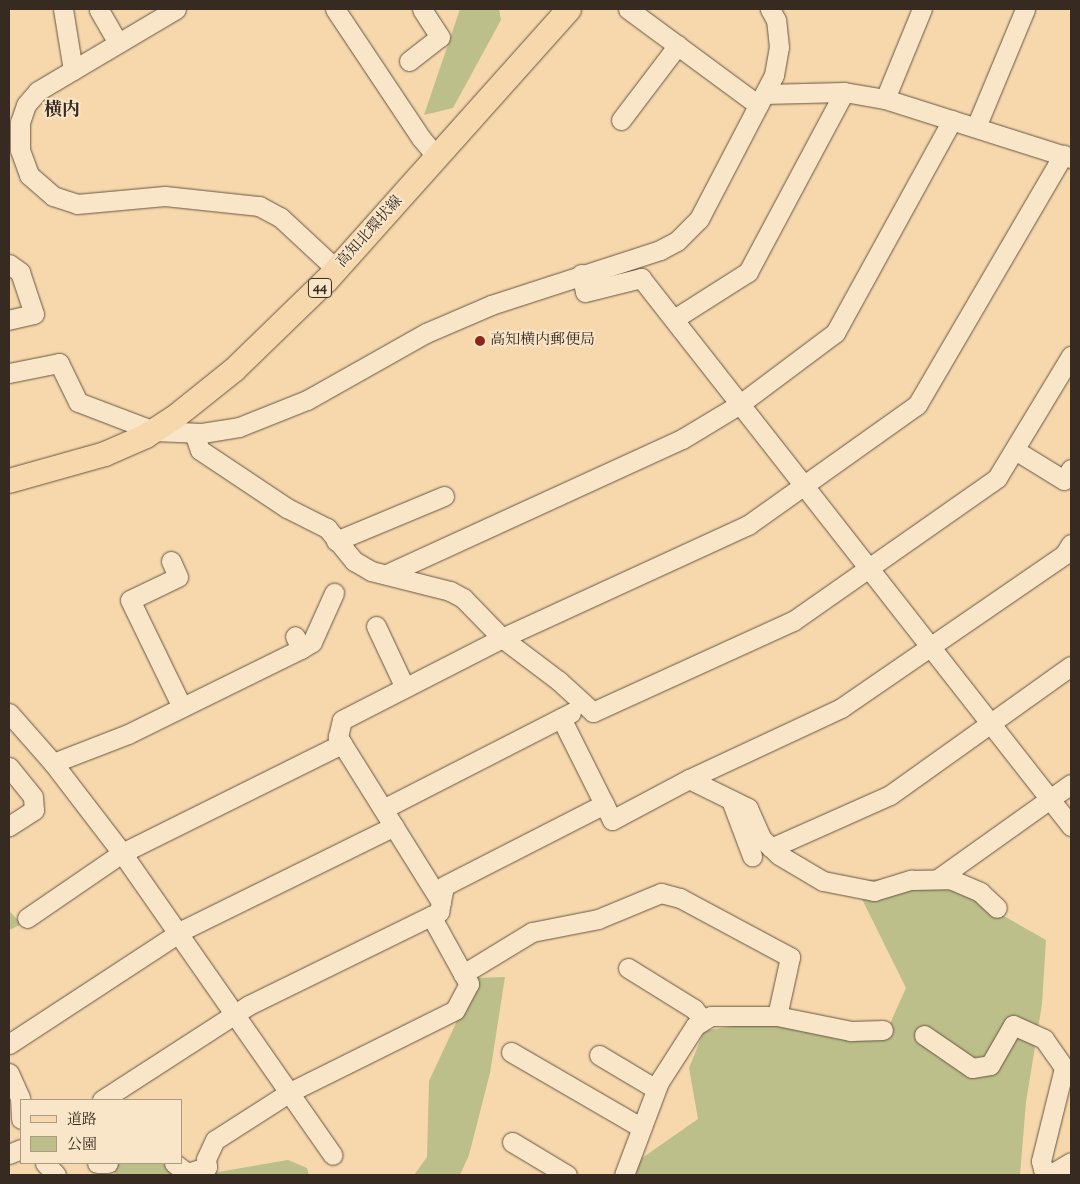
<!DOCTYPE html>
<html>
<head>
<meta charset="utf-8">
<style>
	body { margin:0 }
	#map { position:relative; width:1080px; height:1184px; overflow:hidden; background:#f6d8ac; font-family:"Sorts Mill Goudy","Noto Serif JP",serif }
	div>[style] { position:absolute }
	.green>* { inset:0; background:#bcbf89 }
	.roads { filter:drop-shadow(0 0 1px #675643) drop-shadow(0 0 1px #675643) }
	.minor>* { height:19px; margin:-9.5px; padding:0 9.5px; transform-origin:9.5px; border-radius:9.5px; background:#f9e6c9 }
	.major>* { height:24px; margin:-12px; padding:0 12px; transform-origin:12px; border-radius:12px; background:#f6d8ac }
	.dots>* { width:14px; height:14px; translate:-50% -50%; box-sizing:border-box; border:2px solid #f9e6c9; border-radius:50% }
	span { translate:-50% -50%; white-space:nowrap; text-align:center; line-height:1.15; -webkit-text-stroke:4px #f9e6c9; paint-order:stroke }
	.shield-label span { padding:1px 4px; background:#f9e6c9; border:1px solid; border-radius:4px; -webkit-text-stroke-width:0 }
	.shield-label { font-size:14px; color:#372a20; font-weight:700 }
	.street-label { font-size:15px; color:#372a20 }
	.poi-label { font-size:15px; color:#372a20 }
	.left { translate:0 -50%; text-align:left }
	.quarter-label { font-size:18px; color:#372a20; font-weight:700 }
	.frame { position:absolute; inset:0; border:10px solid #372a20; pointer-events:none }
	.legend { position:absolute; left:20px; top:1099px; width:162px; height:65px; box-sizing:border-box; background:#f9e6c9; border:1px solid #ab9b85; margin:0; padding:6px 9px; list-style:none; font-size:15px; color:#372a20 }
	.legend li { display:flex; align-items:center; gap:10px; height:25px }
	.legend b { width:25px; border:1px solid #ab9b85 }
</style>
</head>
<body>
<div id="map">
	<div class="green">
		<i style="clip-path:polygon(460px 9px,499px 9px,501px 20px,453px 108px,424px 115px)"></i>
		<i style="clip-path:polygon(953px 874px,974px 899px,1046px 940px,1042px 1004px,1026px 1102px,1020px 1175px,633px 1175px,642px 1158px,698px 1119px,689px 1068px,704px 1031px,780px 1018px,888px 1028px,906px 988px,853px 881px)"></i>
		<i style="clip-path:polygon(9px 911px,22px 924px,9px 930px)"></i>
		<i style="clip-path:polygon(505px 977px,490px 1073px,469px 1155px,460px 1175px,414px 1175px,427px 1157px,429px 1081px,477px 978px)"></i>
		<i style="clip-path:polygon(288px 1160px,307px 1168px,309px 1175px,201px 1175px)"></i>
		<i style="clip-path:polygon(120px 1163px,169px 1163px,180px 1175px,115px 1175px,112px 1166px)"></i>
	</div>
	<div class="roads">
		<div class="minor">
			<i style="left:63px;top:9px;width:62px;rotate:80.7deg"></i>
			<i style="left:176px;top:9px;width:161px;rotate:149.3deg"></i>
			<i style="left:38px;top:91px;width:18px;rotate:131deg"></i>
			<i style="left:26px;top:105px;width:18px;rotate:109deg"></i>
			<i style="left:20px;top:122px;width:28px;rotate:90deg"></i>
			<i style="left:20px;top:150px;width:27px;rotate:70deg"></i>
			<i style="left:29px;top:175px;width:32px;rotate:41deg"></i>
			<i style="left:53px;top:196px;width:25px;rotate:18deg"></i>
			<i style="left:77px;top:204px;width:88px;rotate:-5.2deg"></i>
			<i style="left:165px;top:196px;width:95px;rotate:6.1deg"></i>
			<i style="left:259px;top:206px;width:24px;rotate:28deg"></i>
			<i style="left:280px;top:217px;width:76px;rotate:42.9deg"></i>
			<i style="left:335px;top:9px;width:155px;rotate:56.3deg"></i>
			<i style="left:421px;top:138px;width:25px;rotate:50deg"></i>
			<i style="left:628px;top:9px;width:162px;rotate:36.4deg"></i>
			<i style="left:99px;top:10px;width:38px;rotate:60deg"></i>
			<i style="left:409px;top:61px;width:39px;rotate:-38deg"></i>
			<i style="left:440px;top:37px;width:33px;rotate:-123deg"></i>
			<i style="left:764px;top:94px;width:80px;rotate:-1.4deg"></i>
			<i style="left:844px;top:92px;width:42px;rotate:9.7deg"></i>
			<i style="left:885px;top:99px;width:195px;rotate:17.6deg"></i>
			<i style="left:885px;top:99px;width:97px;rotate:-67.7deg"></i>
			<i style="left:621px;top:120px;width:94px;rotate:-52.8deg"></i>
			<i style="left:976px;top:127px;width:128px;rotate:-67.4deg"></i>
			<i style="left:9px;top:264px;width:14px;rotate:36deg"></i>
			<i style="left:20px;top:272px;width:44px;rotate:71.6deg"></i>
			<i style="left:34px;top:314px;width:26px;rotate:167deg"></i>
			<i style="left:581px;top:274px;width:18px;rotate:77deg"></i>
			<i style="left:585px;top:292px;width:58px;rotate:-14deg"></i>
			<i style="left:641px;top:278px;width:697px;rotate:51.88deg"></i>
			<i style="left:674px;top:319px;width:88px;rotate:-32.4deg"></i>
			<i style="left:748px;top:272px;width:204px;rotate:-61.9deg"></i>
			<i style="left:9px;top:373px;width:51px;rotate:-11.3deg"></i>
			<i style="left:59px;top:363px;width:43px;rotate:64deg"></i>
			<i style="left:78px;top:402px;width:81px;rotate:20.9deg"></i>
			<i style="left:154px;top:431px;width:48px;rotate:2.4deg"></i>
			<i style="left:202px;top:433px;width:37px;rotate:-9deg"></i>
			<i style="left:239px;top:427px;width:73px;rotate:-21.7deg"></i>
			<i style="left:307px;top:400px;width:137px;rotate:-29.4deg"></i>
			<i style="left:426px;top:333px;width:71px;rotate:-23.3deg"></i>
			<i style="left:491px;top:305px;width:178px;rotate:-18deg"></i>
			<i style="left:660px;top:250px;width:19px;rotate:-28deg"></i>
			<i style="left:677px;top:241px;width:31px;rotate:-45deg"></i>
			<i style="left:699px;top:219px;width:162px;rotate:-62.5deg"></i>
			<i style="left:774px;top:75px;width:28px;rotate:-80deg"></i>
			<i style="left:779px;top:47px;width:27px;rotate:-96deg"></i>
			<i style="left:776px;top:20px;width:13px;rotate:-119deg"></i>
			<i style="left:194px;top:433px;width:18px;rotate:71deg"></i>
			<i style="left:200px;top:450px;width:105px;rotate:33.7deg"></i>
			<i style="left:287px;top:508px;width:45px;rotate:26.6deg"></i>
			<i style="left:327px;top:528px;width:43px;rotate:50.7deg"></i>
			<i style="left:354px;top:561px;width:20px;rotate:30deg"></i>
			<i style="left:371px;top:571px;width:81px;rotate:14.2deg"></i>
			<i style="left:450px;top:591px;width:15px;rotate:28deg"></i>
			<i style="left:463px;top:598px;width:56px;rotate:45.7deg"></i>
			<i style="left:502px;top:638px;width:71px;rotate:37deg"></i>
			<i style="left:559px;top:681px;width:46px;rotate:42.4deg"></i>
			<i style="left:593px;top:712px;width:220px;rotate:-24.5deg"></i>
			<i style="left:793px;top:621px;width:249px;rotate:-35deg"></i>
			<i style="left:997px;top:478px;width:143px;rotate:-58.8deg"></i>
			<i style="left:1015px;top:450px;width:57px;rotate:31.5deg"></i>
			<i style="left:1064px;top:480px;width:13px;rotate:-58deg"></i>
			<i style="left:336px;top:541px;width:117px;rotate:-22.6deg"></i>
			<i style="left:171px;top:561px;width:17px;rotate:66deg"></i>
			<i style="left:178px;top:577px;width:53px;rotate:154.4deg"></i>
			<i style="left:130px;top:600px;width:119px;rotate:64.1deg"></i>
			<i style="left:387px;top:574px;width:324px;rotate:-24.6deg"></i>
			<i style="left:682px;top:439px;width:68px;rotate:-31.1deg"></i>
			<i style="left:740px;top:404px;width:119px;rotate:-36.8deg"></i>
			<i style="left:835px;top:333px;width:243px;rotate:-61.2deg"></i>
			<i style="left:376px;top:626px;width:68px;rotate:64.9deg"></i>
			<i style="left:301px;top:649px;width:13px;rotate:-32deg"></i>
			<i style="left:312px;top:642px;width:54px;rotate:-65.8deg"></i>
			<i style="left:9px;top:713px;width:67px;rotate:48.7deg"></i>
			<i style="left:53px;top:763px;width:113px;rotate:52.5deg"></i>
			<i style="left:122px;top:853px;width:368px;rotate:55.1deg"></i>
			<i style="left:561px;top:718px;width:114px;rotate:63.4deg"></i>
			<i style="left:612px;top:820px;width:87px;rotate:-28deg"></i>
			<i style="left:689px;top:779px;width:168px;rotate:-25deg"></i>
			<i style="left:841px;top:708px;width:270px;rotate:-34.5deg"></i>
			<i style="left:1064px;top:555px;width:13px;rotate:-58deg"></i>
			<i style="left:53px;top:763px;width:80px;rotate:-21.1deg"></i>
			<i style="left:128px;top:734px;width:193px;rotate:-26.2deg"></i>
			<i style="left:301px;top:649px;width:14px;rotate:-115deg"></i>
			<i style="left:9px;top:767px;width:38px;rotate:51deg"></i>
			<i style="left:33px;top:797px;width:13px;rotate:86deg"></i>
			<i style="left:34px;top:810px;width:30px;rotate:147deg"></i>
			<i style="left:689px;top:779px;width:66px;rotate:26.2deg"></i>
			<i style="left:748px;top:808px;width:34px;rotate:66deg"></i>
			<i style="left:762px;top:839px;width:23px;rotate:43deg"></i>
			<i style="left:779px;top:855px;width:51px;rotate:30.6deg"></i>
			<i style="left:823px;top:881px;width:52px;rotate:11.1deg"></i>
			<i style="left:874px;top:891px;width:39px;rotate:-17deg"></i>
			<i style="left:911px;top:880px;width:39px;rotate:-1deg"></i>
			<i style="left:950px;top:879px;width:33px;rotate:23deg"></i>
			<i style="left:980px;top:892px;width:23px;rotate:43deg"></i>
			<i style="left:732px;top:803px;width:57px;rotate:69.3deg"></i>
			<i style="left:383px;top:809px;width:211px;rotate:-27.1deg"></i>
			<i style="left:771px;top:848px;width:130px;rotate:-24deg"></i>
			<i style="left:890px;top:795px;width:222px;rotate:-35.5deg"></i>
			<i style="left:939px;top:878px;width:162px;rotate:-35.5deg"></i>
			<i style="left:441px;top:902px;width:195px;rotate:-122deg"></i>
			<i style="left:338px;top:737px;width:17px;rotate:-77deg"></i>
			<i style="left:342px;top:720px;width:180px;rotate:-27.1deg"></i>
			<i style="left:502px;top:638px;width:271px;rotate:-24.7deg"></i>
			<i style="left:748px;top:525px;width:207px;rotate:-35.4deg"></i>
			<i style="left:917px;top:405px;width:290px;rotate:-59.7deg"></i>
			<i style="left:431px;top:916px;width:66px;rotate:61.1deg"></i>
			<i style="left:463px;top:974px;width:81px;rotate:-31.3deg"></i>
			<i style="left:532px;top:932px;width:67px;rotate:-11.1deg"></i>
			<i style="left:598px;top:919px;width:68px;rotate:-22.4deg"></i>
			<i style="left:661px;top:893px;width:20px;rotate:15deg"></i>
			<i style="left:680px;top:898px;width:125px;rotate:28.2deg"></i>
			<i style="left:790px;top:957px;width:60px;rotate:102.4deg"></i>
			<i style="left:777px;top:1016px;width:66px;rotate:180deg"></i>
			<i style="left:711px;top:1016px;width:19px;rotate:148deg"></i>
			<i style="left:695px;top:1026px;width:67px;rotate:122.7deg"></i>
			<i style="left:659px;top:1082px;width:99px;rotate:110.6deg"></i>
			<i style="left:27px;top:918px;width:115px;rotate:-34.4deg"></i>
			<i style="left:122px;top:853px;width:246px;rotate:-26.4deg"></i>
			<i style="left:628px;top:968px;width:78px;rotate:31.8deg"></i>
			<i style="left:694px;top:1009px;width:13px;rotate:51deg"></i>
			<i style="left:777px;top:1016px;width:76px;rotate:11.5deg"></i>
			<i style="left:851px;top:1031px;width:32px;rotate:-2deg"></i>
			<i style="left:924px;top:1035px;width:58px;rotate:34.5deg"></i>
			<i style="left:972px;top:1068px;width:18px;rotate:-9deg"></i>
			<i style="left:990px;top:1065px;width:46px;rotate:-60.1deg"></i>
			<i style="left:1013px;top:1025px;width:34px;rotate:24deg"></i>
			<i style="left:1044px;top:1039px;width:35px;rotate:55deg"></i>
			<i style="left:1064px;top:1068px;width:96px;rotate:103.9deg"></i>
			<i style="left:1041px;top:1161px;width:8px;rotate:76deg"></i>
			<i style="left:1043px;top:1169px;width:11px;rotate:22deg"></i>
			<i style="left:1053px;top:1173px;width:21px;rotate:-31deg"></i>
			<i style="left:9px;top:1044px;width:210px;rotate:-33.2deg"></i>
			<i style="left:185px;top:929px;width:233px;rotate:-26.2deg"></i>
			<i style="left:511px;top:1052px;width:151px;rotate:30.1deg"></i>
			<i style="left:599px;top:1055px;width:66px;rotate:30.8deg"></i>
			<i style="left:9px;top:1073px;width:27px;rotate:66deg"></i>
			<i style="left:20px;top:1098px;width:21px;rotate:87deg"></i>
			<i style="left:102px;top:1100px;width:175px;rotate:-32.9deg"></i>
			<i style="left:249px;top:1005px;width:212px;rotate:-26.1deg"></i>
			<i style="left:439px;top:912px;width:26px;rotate:-79deg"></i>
			<i style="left:444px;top:886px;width:180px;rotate:-27.1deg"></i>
			<i style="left:512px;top:1142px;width:64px;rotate:31deg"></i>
			<i style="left:9px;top:1154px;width:13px;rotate:-23deg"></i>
			<i style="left:45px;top:1163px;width:16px;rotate:47deg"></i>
			<i style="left:97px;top:1163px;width:11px"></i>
			<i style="left:174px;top:1163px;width:16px;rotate:38deg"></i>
			<i style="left:187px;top:1173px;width:21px;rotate:-17deg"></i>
			<i style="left:207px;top:1167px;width:8px;rotate:-97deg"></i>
			<i style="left:206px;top:1159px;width:21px;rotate:-65deg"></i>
			<i style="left:215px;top:1140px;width:89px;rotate:-32.6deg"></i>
			<i style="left:290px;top:1092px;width:184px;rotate:-26.4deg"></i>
			<i style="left:455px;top:1010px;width:30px;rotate:-62deg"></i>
			<i style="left:469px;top:984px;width:12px;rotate:-121deg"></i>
		</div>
		<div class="major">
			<i style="left:9px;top:481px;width:100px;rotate:-15.7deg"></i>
			<i style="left:105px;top:454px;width:45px;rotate:-23.7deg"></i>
			<i style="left:146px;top:436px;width:33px;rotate:-33deg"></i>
			<i style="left:174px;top:418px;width:77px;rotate:-38.7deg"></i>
			<i style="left:234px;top:370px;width:129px;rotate:-44.1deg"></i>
			<i style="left:327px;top:280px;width:363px;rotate:-48.2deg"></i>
		</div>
	</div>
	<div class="dots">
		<i style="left:480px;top:341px;background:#8f2418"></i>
	</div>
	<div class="shield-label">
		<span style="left:320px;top:288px">44</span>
	</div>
	<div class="street-label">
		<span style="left:370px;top:232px;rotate:-48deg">高知北環状線</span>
	</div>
	<div class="poi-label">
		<span class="left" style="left:490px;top:341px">高知横内郵便局</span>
	</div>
	<div class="quarter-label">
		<span style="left:62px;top:111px">横内</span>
	</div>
	<div class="frame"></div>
	<ul class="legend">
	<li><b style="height:6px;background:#f6d8ac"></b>道路</li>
	<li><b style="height:14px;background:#bcbf89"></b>公園</li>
	</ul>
</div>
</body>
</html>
